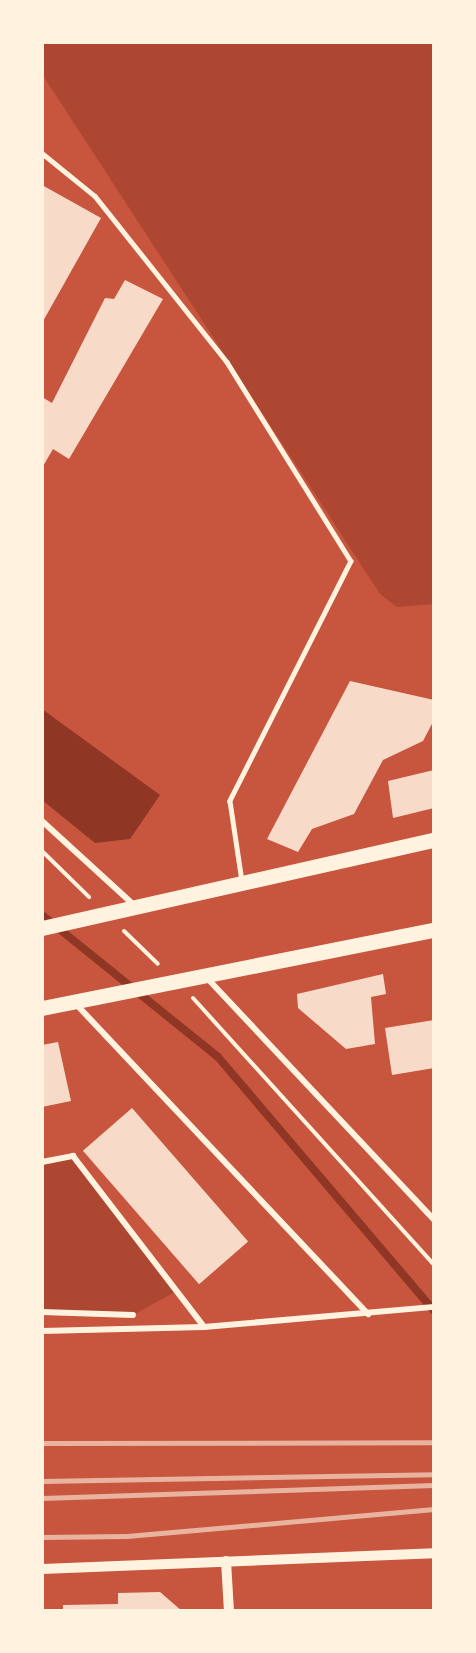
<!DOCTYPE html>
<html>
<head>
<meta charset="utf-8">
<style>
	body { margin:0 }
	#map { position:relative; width:476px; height:1653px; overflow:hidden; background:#c8553d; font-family:Manrope,sans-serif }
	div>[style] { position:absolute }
	.green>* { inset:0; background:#ae4732 }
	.water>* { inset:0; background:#8f3625 }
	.stream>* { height:8px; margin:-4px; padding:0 4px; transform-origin:4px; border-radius:4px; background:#8f3625 }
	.building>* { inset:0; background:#f7dbc8; transform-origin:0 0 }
	.path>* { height:4px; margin:-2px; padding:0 2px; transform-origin:2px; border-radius:2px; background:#fff3e0 }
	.service>* { height:4.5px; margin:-2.25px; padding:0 2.25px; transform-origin:2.25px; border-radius:2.25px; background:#fff3e0 }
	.minor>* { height:6px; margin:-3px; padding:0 3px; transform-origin:3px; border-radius:3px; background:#fff3e0 }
	.tertiary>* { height:10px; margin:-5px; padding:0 5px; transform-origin:5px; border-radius:5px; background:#fff3e0 }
	.primary>* { height:15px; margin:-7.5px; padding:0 7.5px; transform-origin:7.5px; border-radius:7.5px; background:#fff3e0 }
	.rail>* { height:4.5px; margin:-2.25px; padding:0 2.25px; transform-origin:2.25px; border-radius:2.25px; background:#e9b49f }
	span { translate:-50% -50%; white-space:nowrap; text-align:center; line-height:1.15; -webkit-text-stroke:4.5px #fff3e0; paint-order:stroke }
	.frame { position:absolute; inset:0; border:44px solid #fff3e0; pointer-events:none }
</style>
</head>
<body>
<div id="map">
	<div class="green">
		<i style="clip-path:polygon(42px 42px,434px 42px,434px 604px,397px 607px,380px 594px,42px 74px)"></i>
		<i style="clip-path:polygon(73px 1156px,175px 1292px,133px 1315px,42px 1312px,42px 1162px)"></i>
	</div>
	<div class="water">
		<i style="clip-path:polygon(42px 709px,160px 795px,130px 839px,95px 843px,42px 800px)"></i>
	</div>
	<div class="stream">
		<i style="left:42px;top:915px;width:226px;rotate:38.9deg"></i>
		<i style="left:218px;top:1057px;width:333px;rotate:49.6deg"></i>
	</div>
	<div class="building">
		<i style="clip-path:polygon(42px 185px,101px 218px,42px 323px)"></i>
		<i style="clip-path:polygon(125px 280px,163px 299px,69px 459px,53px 449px,42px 468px,42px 397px,52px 403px,105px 298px,114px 299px)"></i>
		<i style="clip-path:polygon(350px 681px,434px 700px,434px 720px,423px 741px,383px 760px,354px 814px,312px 829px,298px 852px,267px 839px)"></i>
		<i style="clip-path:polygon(434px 770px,434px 808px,393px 818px,388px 781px)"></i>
		<i style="clip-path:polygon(383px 974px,386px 994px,371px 997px,375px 1044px,346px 1049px,298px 1008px,297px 994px)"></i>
		<i style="clip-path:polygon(434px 1020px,434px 1068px,392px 1075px,385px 1028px)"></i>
		<i style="clip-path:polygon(58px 1042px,71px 1101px,42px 1107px,42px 1045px)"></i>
		<i style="left:132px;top:1108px;width:177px;height:65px;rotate:49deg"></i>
		<i style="clip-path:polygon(160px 1592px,182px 1611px,63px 1611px,63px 1605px,118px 1604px,118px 1593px)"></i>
	</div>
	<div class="path">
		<i style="left:42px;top:851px;width:66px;rotate:44.4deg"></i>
		<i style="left:124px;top:931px;width:47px;rotate:44.1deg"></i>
		<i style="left:193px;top:998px;width:360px;rotate:47.9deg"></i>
	</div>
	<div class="service">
		<i style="left:42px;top:153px;width:68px;rotate:39.1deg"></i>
		<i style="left:95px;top:196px;width:212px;rotate:51.5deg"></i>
		<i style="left:227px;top:362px;width:234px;rotate:58.1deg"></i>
		<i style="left:351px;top:561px;width:269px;rotate:116.8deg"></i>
		<i style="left:230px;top:801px;width:81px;rotate:81.5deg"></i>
	</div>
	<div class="minor">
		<i style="left:42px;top:821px;width:123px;rotate:42.4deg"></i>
		<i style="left:207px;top:978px;width:332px;rotate:46.8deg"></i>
		<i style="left:74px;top:1002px;width:429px;rotate:46.7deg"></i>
		<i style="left:42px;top:1162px;width:32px;rotate:-11deg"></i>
		<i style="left:73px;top:1156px;width:215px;rotate:52.5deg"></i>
		<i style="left:42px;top:1312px;width:91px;rotate:1.9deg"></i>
		<i style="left:42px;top:1331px;width:162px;rotate:-1.4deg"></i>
		<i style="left:204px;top:1327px;width:231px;rotate:-5deg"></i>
	</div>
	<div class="tertiary">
		<i style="left:226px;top:1561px;width:50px;rotate:86.6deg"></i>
		<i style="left:42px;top:1569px;width:392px;rotate:-2.3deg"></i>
	</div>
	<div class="primary">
		<i style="left:42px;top:928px;width:402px;rotate:-12.7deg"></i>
		<i style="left:42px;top:1008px;width:400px;rotate:-11.3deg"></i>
	</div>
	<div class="rail">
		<i style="left:42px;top:1443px;width:392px;rotate:-0.1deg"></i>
		<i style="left:42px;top:1481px;width:392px;rotate:-1deg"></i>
		<i style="left:42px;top:1498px;width:392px;rotate:-1.9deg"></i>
		<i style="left:42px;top:1537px;width:85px;rotate:-0.7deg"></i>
		<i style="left:127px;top:1536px;width:308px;rotate:-5deg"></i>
	</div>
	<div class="frame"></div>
</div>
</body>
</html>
